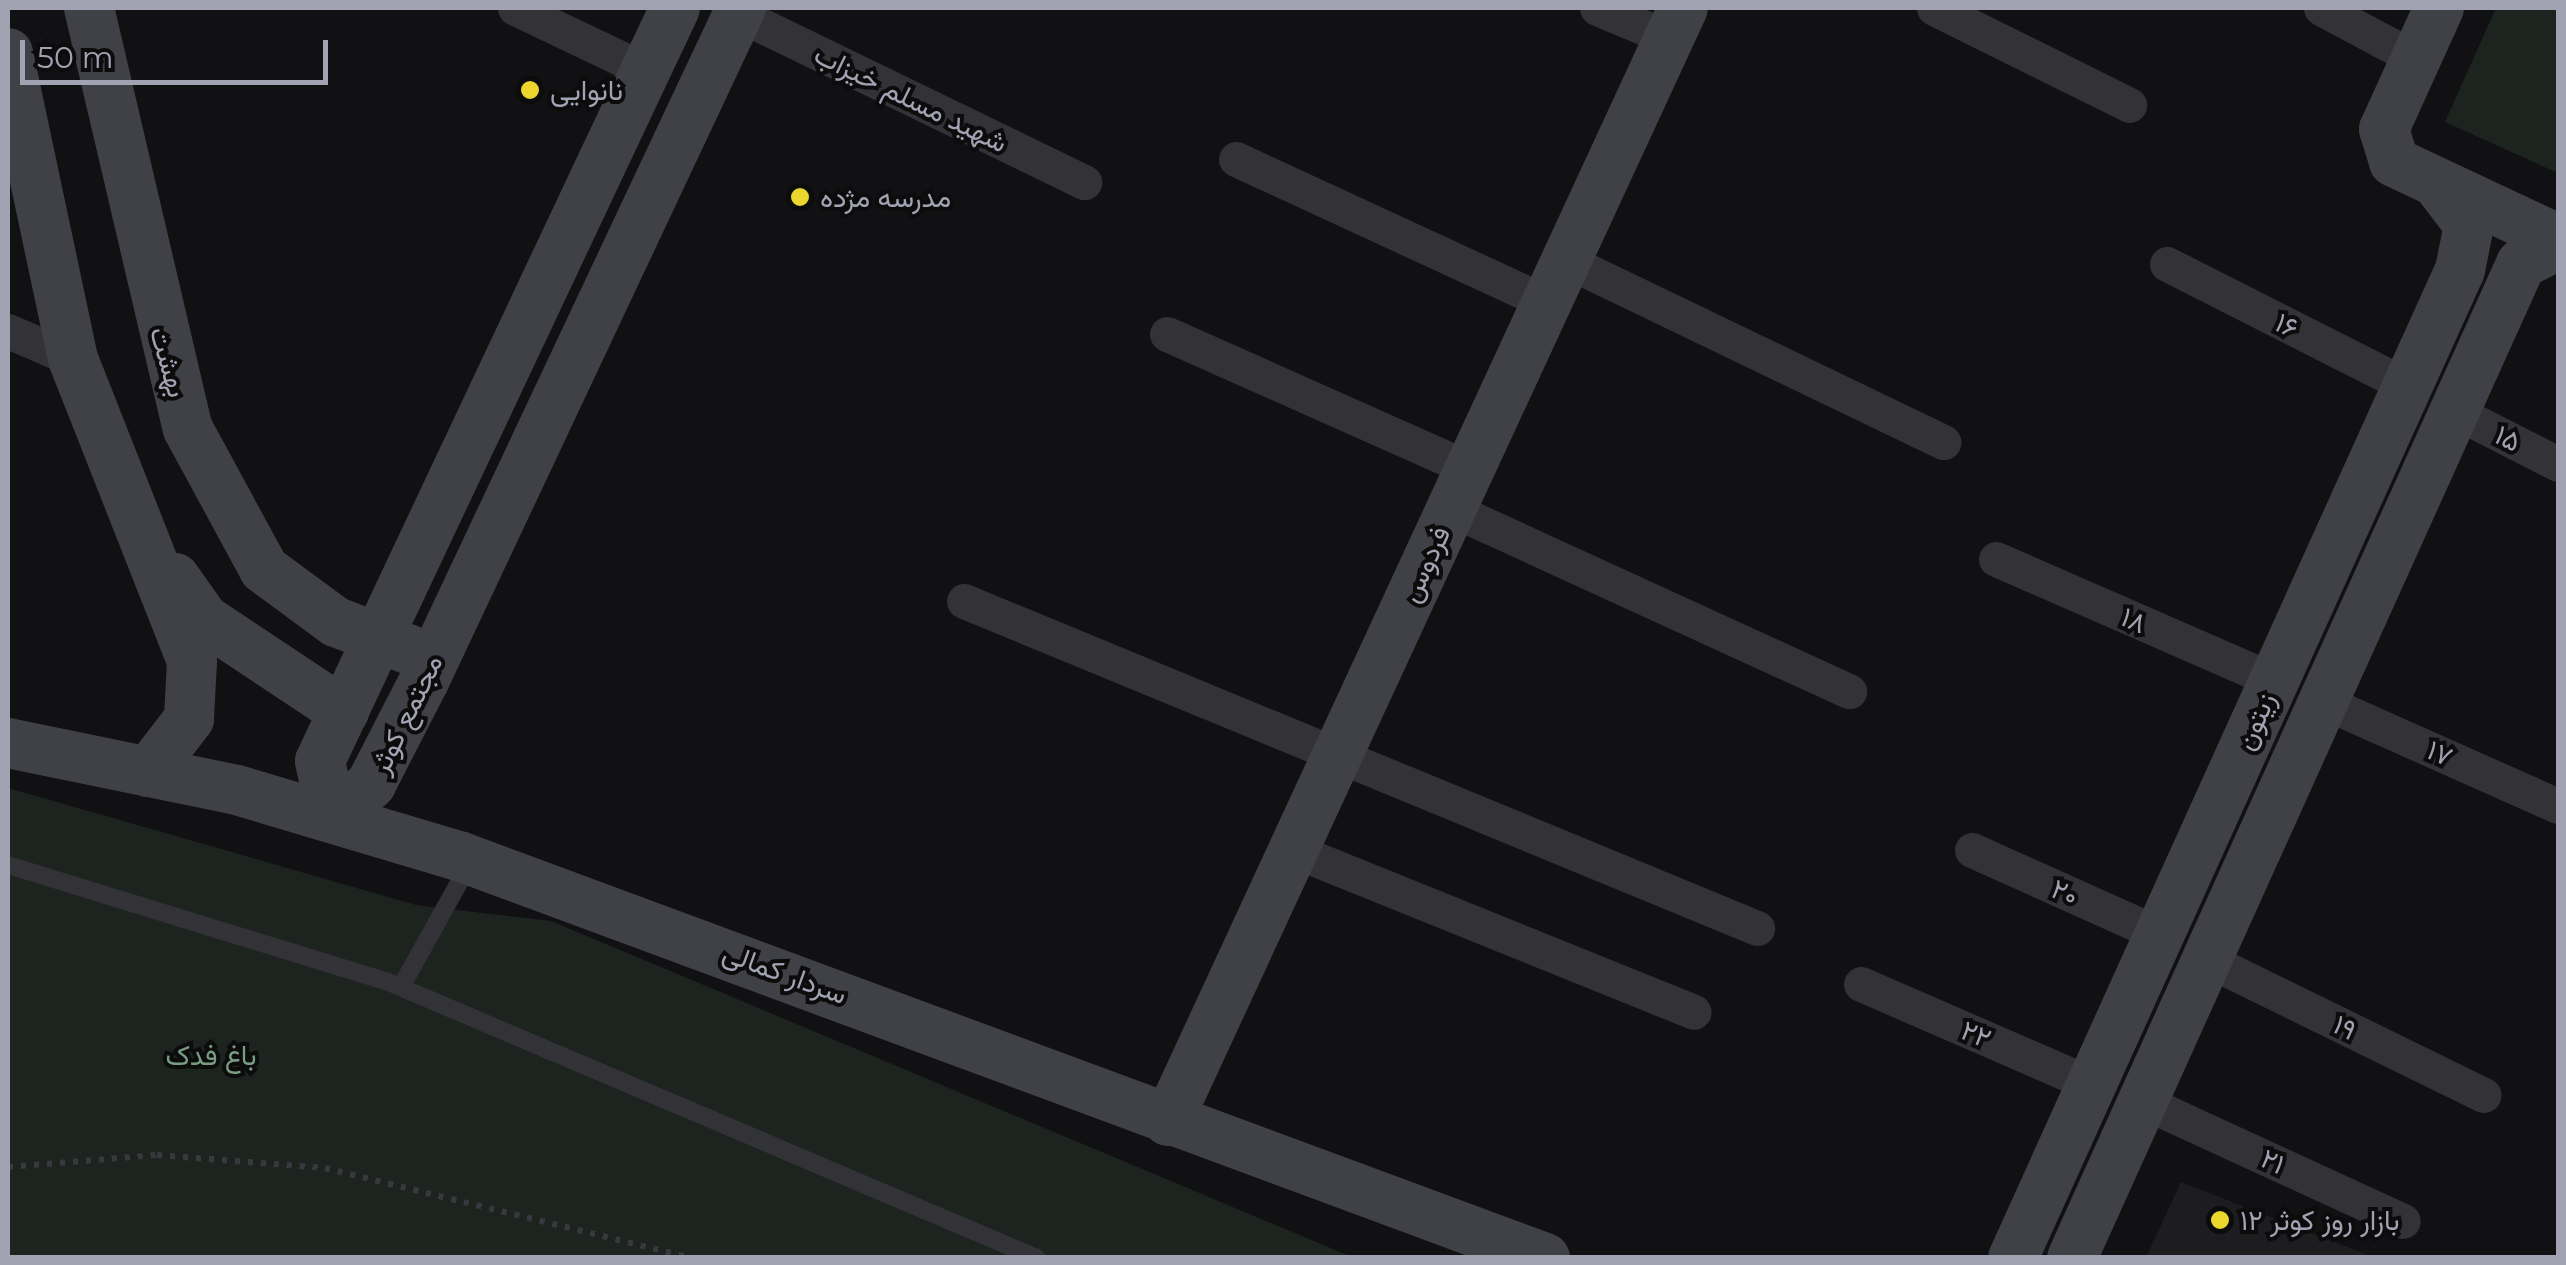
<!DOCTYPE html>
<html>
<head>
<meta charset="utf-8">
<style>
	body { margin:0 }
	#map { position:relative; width:2566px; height:1265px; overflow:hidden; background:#111012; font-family:Montserrat,Vazirmatn,sans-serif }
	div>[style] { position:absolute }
	.built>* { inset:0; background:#1d1d1f }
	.green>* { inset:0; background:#1d241f }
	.path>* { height:6px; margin-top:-3px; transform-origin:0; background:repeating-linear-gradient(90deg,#38383e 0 5px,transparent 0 13px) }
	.lane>* { height:18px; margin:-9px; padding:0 9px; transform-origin:9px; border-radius:9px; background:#323237 }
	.street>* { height:35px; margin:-17.5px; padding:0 17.5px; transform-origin:17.5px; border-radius:17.5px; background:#323237 }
	.secondary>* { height:50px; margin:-25px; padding:0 25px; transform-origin:25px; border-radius:25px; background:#404047 }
	.dots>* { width:28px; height:28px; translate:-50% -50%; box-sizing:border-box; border:5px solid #0c0c0d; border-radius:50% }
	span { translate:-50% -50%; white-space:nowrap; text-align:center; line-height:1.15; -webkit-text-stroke:8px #0c0c0d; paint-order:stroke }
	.poi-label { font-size:28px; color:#a2a3b2 }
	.left { translate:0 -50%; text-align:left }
	.street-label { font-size:28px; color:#a2a3b2 }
	.park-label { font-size:28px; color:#799d83 }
	.frame { position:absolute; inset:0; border:10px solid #a2a3b2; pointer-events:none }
	.scale { position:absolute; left:20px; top:40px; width:308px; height:45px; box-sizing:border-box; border:5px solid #a2a3b2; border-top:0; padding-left:12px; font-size:30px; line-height:35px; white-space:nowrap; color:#a2a3b2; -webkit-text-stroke:8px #0c0c0d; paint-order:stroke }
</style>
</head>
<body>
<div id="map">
	<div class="built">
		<i style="clip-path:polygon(2181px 1182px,2373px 1257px,2146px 1257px)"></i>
	</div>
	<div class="green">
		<i style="clip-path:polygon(2496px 8px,2558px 8px,2558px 173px,2445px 122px)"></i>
		<i style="clip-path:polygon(8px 788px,416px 905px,551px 921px,1352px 1257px,8px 1258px)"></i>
	</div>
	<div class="path">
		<i style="left:8px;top:1167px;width:149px;rotate:-4.6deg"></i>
		<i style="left:157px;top:1155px;width:169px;rotate:4.4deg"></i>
		<i style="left:325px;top:1168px;width:378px;rotate:13.8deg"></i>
	</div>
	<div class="lane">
		<i style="left:8px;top:865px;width:395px;rotate:17.1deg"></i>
		<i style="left:386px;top:981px;width:707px;rotate:23.05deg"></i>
		<i style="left:401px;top:987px;width:140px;rotate:-60.9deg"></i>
	</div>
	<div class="street">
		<i style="left:515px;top:8px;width:144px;rotate:25.5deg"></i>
		<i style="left:1597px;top:8px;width:78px;rotate:22.6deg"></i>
		<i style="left:1934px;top:8px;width:218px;rotate:26.4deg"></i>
		<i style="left:2321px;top:8px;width:108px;rotate:28.2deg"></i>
		<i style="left:738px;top:14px;width:385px;rotate:25.9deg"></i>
		<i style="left:1236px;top:159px;width:341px;rotate:24.8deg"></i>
		<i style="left:1565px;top:260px;width:420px;rotate:25.7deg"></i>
		<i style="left:2167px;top:264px;width:269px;rotate:26.9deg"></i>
		<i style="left:8px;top:331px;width:71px;rotate:23.3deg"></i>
		<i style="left:1167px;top:334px;width:332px;rotate:24deg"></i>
		<i style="left:2458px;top:413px;width:112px;rotate:27deg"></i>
		<i style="left:1451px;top:509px;width:438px;rotate:24.6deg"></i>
		<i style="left:1996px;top:559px;width:302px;rotate:23.6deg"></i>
		<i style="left:964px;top:601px;width:858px;rotate:22.41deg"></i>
		<i style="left:2322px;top:701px;width:258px;rotate:24deg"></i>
		<i style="left:1293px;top:850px;width:432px;rotate:22deg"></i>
		<i style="left:1972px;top:850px;width:205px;rotate:24.2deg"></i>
		<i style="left:2206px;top:959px;width:309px;rotate:26.1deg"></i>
		<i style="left:1861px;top:984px;width:251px;rotate:23.5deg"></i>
		<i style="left:2142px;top:1101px;width:287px;rotate:24.7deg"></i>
	</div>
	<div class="secondary">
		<i style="left:89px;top:8px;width:432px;rotate:76.8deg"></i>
		<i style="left:188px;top:429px;width:159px;rotate:61.5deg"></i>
		<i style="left:264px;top:569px;width:89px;rotate:36.4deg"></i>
		<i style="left:336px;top:622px;width:79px;rotate:20.7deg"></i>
		<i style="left:675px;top:8px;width:832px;rotate:115.24deg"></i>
		<i style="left:320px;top:761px;width:58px;rotate:78.1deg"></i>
		<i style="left:332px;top:818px;width:52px;rotate:-41.1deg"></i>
		<i style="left:371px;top:784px;width:116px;rotate:-62.8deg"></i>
		<i style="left:424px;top:681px;width:744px;rotate:-64.78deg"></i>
		<i style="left:2439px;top:8px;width:133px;rotate:114.4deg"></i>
		<i style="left:2384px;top:129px;width:34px;rotate:73deg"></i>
		<i style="left:2394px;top:162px;width:181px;rotate:25.2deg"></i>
		<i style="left:8px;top:53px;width:313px;rotate:78deg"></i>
		<i style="left:73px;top:359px;width:325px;rotate:68.5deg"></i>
		<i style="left:192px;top:661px;width:58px;rotate:93deg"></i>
		<i style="left:189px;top:719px;width:67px;rotate:127.7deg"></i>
		<i style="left:175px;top:578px;width:50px;rotate:54.7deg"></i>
		<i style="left:204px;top:619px;width:168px;rotate:33.6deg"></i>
		<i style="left:8px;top:743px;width:234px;rotate:11.6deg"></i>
		<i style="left:237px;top:790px;width:232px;rotate:16.6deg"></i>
		<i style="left:459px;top:856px;width:1158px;rotate:20.31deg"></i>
		<i style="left:1168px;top:1121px;width:1226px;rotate:-65.17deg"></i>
		<i style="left:2013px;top:1258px;width:1084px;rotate:-65.66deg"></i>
		<i style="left:2460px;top:270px;width:46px;rotate:-78.7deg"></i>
		<i style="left:2469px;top:225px;width:48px;rotate:-127.3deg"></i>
		<i style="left:2072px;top:1258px;width:1091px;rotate:-65.69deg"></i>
		<i style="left:2521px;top:264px;width:42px;rotate:-27.2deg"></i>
	</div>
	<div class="dots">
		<i style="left:530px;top:90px;background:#ecd62e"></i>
		<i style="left:800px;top:197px;background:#ecd62e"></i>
		<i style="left:2220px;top:1220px;background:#ecd62e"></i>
	</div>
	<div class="poi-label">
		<span class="left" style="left:550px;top:90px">نانوایی</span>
		<span class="left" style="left:820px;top:197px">مدرسه مژده</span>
		<span class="left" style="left:2240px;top:1220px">بازار روز کوثر ١٢</span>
	</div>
	<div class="street-label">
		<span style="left:911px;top:98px;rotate:26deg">شهید مسلم خیزاب</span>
		<span style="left:2287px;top:325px;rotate:27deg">۱۶</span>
		<span style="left:169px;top:362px;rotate:74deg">بهشت</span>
		<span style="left:2508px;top:438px;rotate:27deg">۱۵</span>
		<span style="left:1425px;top:564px;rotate:-65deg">فردوس</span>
		<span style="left:2134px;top:620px;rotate:24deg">۱۸</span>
		<span style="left:406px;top:714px;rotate:-64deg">مجتمع کوثر</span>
		<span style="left:2255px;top:721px;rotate:-66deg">زیتون</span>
		<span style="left:2440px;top:753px;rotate:24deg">۱۷</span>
		<span style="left:2065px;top:892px;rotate:24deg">۲۰</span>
		<span style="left:785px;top:973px;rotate:20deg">سردار کمالی</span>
		<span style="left:2345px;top:1027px;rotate:26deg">۱۹</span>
		<span style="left:1976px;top:1034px;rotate:23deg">۲۲</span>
		<span style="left:2273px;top:1161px;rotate:25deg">۲۱</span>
	</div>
	<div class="park-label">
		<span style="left:211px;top:1055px">باغ فدک</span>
	</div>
	<div class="frame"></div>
	<div class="scale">50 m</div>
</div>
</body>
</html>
